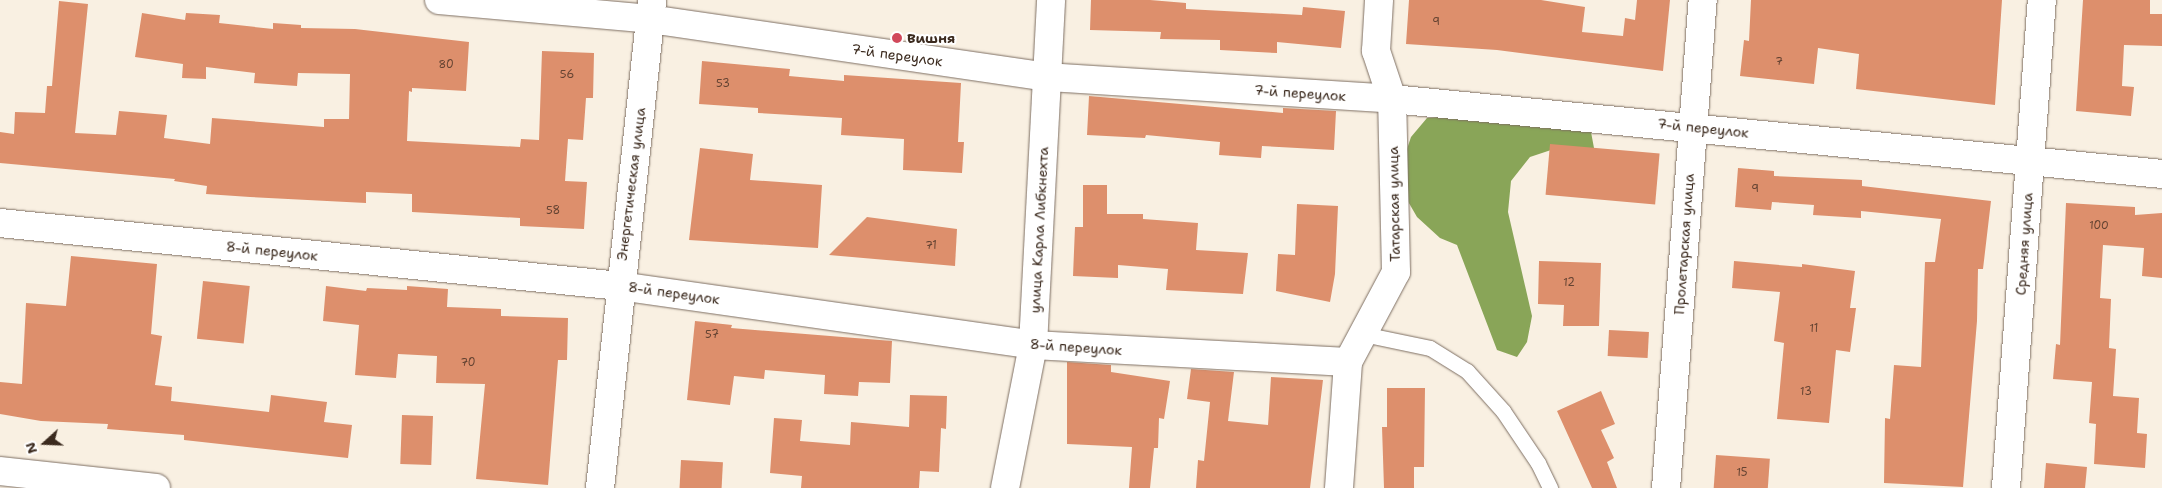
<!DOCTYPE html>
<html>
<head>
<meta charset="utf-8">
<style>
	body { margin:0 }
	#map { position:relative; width:2162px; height:488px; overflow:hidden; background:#f9f0e2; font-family:"Shantell Sans",sans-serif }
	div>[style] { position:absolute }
	.forest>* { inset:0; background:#89a558 }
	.building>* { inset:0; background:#dd8f6c; transform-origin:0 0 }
	.roads { filter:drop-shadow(0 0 1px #7e6f63) drop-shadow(0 0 1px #7e6f63) }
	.lane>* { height:15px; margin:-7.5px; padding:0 7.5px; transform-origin:7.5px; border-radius:7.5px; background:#fff }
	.street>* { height:28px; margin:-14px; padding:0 14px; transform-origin:14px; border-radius:14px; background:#fff }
	.dots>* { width:14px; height:14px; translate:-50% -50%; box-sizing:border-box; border:2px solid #fff; border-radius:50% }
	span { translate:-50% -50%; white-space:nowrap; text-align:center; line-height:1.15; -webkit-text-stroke:4px #fff; paint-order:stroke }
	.number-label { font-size:11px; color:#644332 }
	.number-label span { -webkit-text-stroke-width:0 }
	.poi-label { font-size:14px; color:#3b2a1e; font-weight:700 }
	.left { translate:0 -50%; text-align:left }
	.street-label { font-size:14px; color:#3b2a1e }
	.north { position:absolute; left:20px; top:418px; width:50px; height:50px; -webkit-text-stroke:4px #fff; paint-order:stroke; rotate:250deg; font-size:14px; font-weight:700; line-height:20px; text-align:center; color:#3b2a1e }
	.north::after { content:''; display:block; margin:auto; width:18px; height:22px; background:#3b2a1e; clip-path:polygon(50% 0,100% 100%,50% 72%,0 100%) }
</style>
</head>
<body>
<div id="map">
	<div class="forest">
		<i style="clip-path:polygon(1452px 116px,1580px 128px,1591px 132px,1594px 148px,1557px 148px,1530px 157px,1511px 181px,1508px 212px,1532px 316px,1527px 342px,1517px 357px,1497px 350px,1457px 245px,1440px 238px,1417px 217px,1402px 191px,1406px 152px,1411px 137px,1427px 118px)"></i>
	</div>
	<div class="building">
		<i style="clip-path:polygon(1091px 0,1150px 0,1186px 3px,1186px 9px,1302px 15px,1303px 7px,1345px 11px,1341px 48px,1277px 42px,1277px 53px,1220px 50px,1220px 40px,1160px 39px,1161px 32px,1090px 30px)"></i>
		<i style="clip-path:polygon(1409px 0,1541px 0,1585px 7px,1582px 32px,1623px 36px,1625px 18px,1635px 20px,1637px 0,1670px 0,1663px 71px,1497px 50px,1406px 44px)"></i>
		<i style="clip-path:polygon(1751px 0,2002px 0,1995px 105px,1856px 89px,1859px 54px,1818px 48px,1814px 84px,1740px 76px,1744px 40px,1749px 41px)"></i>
		<i style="clip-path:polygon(2083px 0,2150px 0,2150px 14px,2162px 14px,2162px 46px,2124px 45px,2122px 86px,2134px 87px,2131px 116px,2076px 111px)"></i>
		<i style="clip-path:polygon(59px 1px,88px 4px,75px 133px,116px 135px,119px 111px,167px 115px,164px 138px,210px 144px,212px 118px,324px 127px,324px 119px,349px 119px,350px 74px,298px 73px,297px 86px,254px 83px,255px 73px,206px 67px,206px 79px,182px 78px,183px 64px,135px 57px,142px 13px,185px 20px,186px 13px,220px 15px,219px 23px,273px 29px,273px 23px,301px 25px,301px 28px,355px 29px,469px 42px,466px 91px,412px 88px,412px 92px,409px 91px,407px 141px,520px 147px,521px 139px,539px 140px,542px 51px,594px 53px,593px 98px,586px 98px,583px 140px,568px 139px,565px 181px,587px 182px,584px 229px,520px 226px,520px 218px,412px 212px,412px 194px,366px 192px,366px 203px,250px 197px,206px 194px,207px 186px,174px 181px,175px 179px,0 163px,0 132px,14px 134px,15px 112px,45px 113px,47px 86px,52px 86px)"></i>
		<i style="clip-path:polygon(702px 61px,790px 69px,789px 76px,844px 81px,844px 75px,961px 83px,958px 142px,964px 142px,962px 173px,903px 170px,904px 139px,841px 135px,842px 118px,758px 113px,758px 108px,699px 104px)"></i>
		<i style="clip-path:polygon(1089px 96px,1283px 113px,1283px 108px,1336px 111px,1334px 150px,1262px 146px,1261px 158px,1219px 155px,1220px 142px,1146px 135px,1145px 138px,1087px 135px)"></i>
		<i style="left:1550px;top:144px;width:110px;height:51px;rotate:5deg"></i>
		<i style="clip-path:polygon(700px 148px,753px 154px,750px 180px,822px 185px,818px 248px,689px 240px)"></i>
		<i style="clip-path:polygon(1738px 168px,1774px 171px,1774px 176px,1862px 180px,1862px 186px,1991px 201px,1983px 269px,1978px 269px,1977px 321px,1963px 487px,1884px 483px,1885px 418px,1890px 419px,1894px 365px,1921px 367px,1925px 262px,1935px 262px,1941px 219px,1861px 211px,1861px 218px,1813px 215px,1814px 205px,1772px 202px,1771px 210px,1735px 207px)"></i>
		<i style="clip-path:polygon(1083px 185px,1107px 185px,1107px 214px,1143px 214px,1143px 219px,1198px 223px,1196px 250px,1248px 253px,1243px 294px,1166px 290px,1168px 269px,1118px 265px,1118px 278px,1073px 276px,1075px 227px,1083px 227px)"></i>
		<i style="clip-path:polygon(2066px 203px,2135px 207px,2135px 215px,2162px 213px,2162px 278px,2142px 276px,2144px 248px,2103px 245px,2100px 298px,2111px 299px,2109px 348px,2116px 349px,2113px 396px,2139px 398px,2137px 433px,2147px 434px,2145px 468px,2094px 464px,2096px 424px,2089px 423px,2092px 382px,2053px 379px,2056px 344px,2060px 345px)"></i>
		<i style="clip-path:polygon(1297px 204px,1338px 206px,1335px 274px,1330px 302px,1276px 291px,1278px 254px,1295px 255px)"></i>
		<i style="clip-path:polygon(867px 217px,957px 229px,955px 266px,829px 255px)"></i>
		<i style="clip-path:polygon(71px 256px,157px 264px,151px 334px,162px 336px,155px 385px,172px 387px,171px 401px,269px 412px,271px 395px,327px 402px,324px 422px,352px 425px,348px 458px,184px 440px,184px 435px,107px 429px,108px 424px,41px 421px,0 414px,0 382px,22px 384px,26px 303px,66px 306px)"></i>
		<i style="clip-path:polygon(1539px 261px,1601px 263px,1599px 326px,1563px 326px,1564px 305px,1538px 304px)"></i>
		<i style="clip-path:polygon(1734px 261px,1802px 267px,1802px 264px,1855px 271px,1850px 308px,1856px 308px,1850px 352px,1836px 350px,1829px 423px,1777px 419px,1784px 343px,1774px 341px,1780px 292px,1732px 288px)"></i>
		<i style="left:203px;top:281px;width:47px;height:58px;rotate:6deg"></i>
		<i style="clip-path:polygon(326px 286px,366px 291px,367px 288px,407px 290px,407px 286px,448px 289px,447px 307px,501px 309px,501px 316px,568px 318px,567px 360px,558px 360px,548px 485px,476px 479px,485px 384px,436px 383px,437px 356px,398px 354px,396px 378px,355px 375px,359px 325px,323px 321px)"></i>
		<i style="clip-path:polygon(695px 321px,732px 325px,731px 328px,892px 341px,890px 383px,859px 382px,858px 396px,824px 394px,825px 375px,765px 370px,764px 379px,734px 376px,730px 405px,687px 400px)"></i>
		<i style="left:1609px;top:330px;width:40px;height:26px;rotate:3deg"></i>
		<i style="clip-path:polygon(1067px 362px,1111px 365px,1111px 372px,1170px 381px,1164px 419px,1159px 418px,1158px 448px,1154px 448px,1150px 488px,1129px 488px,1132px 447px,1067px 444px)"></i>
		<i style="clip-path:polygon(1191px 369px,1234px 372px,1228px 421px,1268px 425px,1271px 377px,1323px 380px,1310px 488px,1196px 488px,1198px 460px,1204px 461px,1210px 402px,1187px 399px)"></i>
		<i style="clip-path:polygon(1387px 388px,1425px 388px,1424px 467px,1414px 467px,1414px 488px,1384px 488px,1382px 427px,1387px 427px)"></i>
		<i style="clip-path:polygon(1601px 391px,1615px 424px,1601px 430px,1614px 458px,1607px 462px,1617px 488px,1592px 488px,1557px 411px)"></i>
		<i style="clip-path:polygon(910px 395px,947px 396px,946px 429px,941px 428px,939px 472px,920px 471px,919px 488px,801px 488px,802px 476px,770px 473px,774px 418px,802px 420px,800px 441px,850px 445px,851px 422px,909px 427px)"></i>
		<i style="left:402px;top:415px;width:31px;height:49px;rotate:2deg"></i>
		<i style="left:1716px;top:455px;width:54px;height:33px;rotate:4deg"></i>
		<i style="left:681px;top:460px;width:42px;height:28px;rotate:3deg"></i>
		<i style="clip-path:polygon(2046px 463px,2087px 467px,2085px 488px,2044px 488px)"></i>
	</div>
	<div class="roads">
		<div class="lane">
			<i style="left:1363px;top:334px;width:68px;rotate:11.8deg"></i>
			<i style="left:1430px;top:348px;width:44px;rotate:31.9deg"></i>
			<i style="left:1467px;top:371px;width:54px;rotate:48deg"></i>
			<i style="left:1503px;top:411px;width:63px;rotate:56.1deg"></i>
			<i style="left:1538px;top:463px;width:28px;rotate:64deg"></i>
		</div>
		<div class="street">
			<i style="left:439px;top:0;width:212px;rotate:5.1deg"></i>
			<i style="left:650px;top:19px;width:401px;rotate:8.3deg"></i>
			<i style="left:1047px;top:77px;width:346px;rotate:3.6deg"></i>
			<i style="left:1392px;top:99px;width:774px;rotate:5.56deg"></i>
			<i style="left:0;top:223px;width:623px;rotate:5.8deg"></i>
			<i style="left:620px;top:286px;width:417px;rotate:8.1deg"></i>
			<i style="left:1033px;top:345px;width:315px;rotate:3.1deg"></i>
			<i style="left:0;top:471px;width:157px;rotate:6.2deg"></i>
			<i style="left:600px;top:488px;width:491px;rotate:-83.9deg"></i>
			<i style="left:1005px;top:488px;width:146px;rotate:-78.9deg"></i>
			<i style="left:1033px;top:345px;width:345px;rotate:-87deg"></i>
			<i style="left:1339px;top:488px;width:126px;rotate:-85.9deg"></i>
			<i style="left:1348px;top:362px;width:102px;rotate:-61.9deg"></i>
			<i style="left:1396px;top:272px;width:173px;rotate:-91.3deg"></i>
			<i style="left:1392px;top:99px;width:51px;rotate:-108.4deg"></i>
			<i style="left:1376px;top:51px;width:51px;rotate:-86.6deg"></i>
			<i style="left:1666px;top:488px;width:489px;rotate:-85.7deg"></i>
			<i style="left:2006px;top:488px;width:489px;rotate:-85.8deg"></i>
		</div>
	</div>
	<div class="dots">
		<i style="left:897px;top:38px;background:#d1495b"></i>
	</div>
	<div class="number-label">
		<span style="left:1436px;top:22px">9</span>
		<span style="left:1779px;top:62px">7</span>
		<span style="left:446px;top:65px">80</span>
		<span style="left:567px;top:75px">56</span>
		<span style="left:723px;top:84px">53</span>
		<span style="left:1755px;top:189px">9</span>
		<span style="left:553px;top:211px">58</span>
		<span style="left:2099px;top:226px">100</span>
		<span style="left:931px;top:246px">71</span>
		<span style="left:1569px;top:283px">12</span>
		<span style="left:1814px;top:329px">11</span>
		<span style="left:712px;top:335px">57</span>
		<span style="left:468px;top:363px">70</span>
		<span style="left:1806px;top:392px">13</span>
		<span style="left:1742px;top:473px">15</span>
	</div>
	<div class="poi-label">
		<span class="left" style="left:907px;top:38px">Вишня</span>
	</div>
	<div class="street-label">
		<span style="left:897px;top:55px;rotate:8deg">7-й переулок</span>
		<span style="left:1300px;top:93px;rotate:4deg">7-й переулок</span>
		<span style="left:1703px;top:128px;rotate:6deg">7-й переулок</span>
		<span style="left:631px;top:184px;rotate:-83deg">Энергетическая улица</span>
		<span style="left:1394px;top:204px;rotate:-91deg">Татарская улица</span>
		<span style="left:1039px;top:230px;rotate:-87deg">улица Карла Либкнехта</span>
		<span style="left:1684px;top:244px;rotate:-86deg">Пролетарская улица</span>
		<span style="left:2024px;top:244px;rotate:-86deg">Средняя улица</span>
		<span style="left:272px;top:251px;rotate:6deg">8-й переулок</span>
		<span style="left:674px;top:293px;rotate:8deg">8-й переулок</span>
		<span style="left:1076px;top:347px;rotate:4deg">8-й переулок</span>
	</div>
	<div class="north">N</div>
</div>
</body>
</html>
